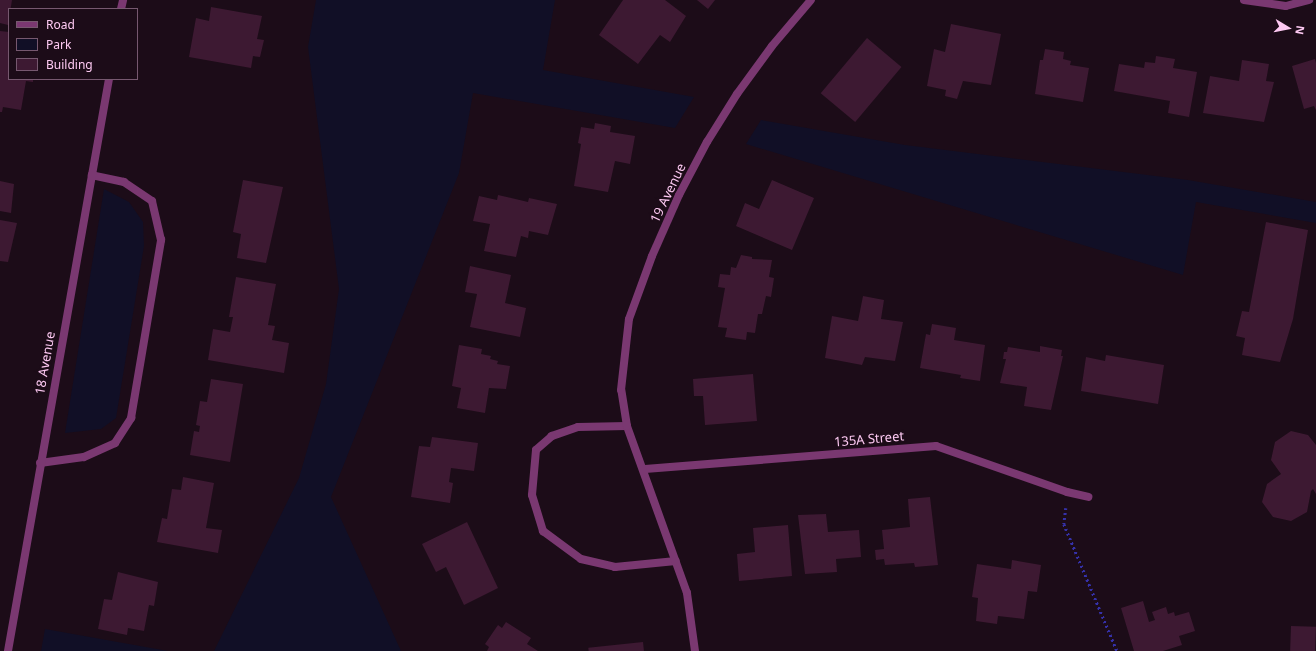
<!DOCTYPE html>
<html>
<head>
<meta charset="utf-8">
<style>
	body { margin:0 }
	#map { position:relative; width:1316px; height:651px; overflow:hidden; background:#1c0c18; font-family:"Noto Sans",sans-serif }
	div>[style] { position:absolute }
	.green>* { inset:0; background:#110f26 }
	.building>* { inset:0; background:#3d1932; transform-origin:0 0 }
	.path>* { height:2.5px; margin-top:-1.25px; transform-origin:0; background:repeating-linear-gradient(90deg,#3531aa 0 2px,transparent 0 5px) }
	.street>* { height:8px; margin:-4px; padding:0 4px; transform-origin:4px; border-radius:4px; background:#7a3871 }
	span { translate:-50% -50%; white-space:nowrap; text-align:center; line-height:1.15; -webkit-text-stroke:4px #1c0c18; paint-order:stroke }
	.street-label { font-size:13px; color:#fdc9f2 }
	.legend { position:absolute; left:8px; top:8px; width:130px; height:72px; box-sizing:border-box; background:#1c0c18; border:1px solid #76586f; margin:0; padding:5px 7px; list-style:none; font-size:12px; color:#fdc9f2 }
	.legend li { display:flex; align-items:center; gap:8px; height:20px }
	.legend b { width:20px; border:1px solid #76586f }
	.north { position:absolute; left:1268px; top:8px; width:40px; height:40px; -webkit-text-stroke:3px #1c0c18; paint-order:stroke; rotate:100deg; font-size:11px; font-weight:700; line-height:16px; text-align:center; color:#fdc9f2 }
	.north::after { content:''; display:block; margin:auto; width:14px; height:18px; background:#fdc9f2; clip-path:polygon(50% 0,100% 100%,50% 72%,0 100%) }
</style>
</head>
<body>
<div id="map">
	<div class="green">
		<i style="clip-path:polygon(316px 0,555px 0,543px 70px,694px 97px,675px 128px,473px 93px,459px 173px,331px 497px,401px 651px,214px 651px,299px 478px,326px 384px,339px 289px,308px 47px)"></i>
		<i style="clip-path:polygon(761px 120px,905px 145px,1188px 180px,1316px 202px,1316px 223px,1196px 202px,1183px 275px,746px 144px)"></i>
		<i style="clip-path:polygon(104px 189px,129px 202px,143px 222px,144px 246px,116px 418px,101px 429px,65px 433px)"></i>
		<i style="clip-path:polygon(45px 629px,168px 651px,169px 651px,41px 651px)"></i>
	</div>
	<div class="building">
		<i style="clip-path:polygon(0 0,12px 0,8px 25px,0 23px)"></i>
		<i style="clip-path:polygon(623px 0,665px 0,686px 16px,670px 42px,660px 35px,638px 64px,599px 35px)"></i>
		<i style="clip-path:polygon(697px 0,715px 0,708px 9px)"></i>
		<i style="clip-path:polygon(211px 7px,262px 16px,257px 39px,264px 40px,260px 57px,253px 56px,251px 68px,189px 57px,196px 18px,209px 21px)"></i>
		<i style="clip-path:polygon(951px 24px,1001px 34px,991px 85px,963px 81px,957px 99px,945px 96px,946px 90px,927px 86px,934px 49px,945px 52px)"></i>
		<i style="clip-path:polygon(0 31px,9px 32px,9px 79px,33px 79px,33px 82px,26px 81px,21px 110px,3px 107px,2px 112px,0 112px)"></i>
		<i style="left:867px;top:38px;width:45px;height:72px;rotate:40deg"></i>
		<i style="clip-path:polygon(1045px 49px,1064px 52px,1063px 59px,1071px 61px,1070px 65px,1089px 68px,1083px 102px,1035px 94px,1040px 60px,1043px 60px)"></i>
		<i style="clip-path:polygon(1156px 56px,1175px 59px,1173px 68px,1197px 72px,1189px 117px,1168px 113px,1170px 101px,1114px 91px,1119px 64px,1144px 68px,1145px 62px,1155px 63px)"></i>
		<i style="clip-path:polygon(1315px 59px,1316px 63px,1316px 110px,1314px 106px,1304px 109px,1292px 66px)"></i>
		<i style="clip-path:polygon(1242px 60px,1269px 64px,1266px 81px,1274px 82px,1264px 122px,1203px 113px,1210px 76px,1239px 81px)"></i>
		<i style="clip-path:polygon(595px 123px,611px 126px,610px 132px,635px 136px,630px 164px,615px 161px,608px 192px,574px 186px,581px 144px,578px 143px,581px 127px,594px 129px)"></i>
		<i style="clip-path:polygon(243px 180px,283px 187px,266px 263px,237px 258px,241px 234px,233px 232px)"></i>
		<i style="clip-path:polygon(772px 180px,814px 198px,792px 250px,736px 226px,745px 203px,759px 209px)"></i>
		<i style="clip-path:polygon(0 181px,14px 184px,11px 213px,0 211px)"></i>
		<i style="clip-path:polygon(498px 195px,528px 202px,529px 198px,557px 204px,548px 235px,529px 231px,528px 238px,521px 236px,516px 257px,484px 251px,490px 224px,473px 221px,479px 196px,497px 200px)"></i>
		<i style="clip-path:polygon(0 220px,17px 223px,8px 262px,0 261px)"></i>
		<i style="clip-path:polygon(1266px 222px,1308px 230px,1293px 319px,1280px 362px,1242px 355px,1245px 338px,1236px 336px,1242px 311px,1249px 312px)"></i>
		<i style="clip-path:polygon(741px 255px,752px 257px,752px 259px,772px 260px,769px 277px,774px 278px,771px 297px,766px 296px,762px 314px,758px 314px,755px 333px,747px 332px,746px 340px,725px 337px,727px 328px,718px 327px,725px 288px,718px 287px,720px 274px,730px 275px,731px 267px,736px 268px)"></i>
		<i style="clip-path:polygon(470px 266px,511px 275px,505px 303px,526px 308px,520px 337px,470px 327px,477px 294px,465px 292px)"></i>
		<i style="clip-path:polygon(236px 277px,276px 284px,268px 325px,275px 326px,272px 340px,289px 343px,284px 373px,208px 360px,213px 329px,230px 332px,233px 317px,229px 317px)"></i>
		<i style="clip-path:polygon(863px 296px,884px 300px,881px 319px,903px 322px,895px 361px,865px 357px,862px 365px,825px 358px,832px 316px,858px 321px)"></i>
		<i style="clip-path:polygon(932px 324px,956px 328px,954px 340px,985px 345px,980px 381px,960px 378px,961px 375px,920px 368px,926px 334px,930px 335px)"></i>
		<i style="clip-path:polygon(459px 345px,482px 349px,481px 354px,491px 356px,490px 359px,498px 361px,497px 364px,510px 366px,506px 389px,489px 388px,485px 413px,457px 408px,461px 388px,452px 386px)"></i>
		<i style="clip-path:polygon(1040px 346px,1062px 350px,1061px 356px,1063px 356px,1051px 410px,1024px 406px,1027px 387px,1000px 383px,1006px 359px,1003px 359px,1004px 352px,1007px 352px,1008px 347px,1040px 352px)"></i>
		<i style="clip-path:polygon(1106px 355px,1164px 365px,1158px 404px,1081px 391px,1086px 357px,1105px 361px)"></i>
		<i style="clip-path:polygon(753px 374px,757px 421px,705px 425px,703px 396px,694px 396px,693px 379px)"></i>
		<i style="clip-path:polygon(211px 379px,243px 384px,230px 462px,190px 455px,194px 431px,199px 432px,200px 426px,196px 425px,200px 401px,207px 402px)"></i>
		<i style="clip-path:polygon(1291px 431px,1308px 435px,1316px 445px,1316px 494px,1313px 489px,1311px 491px,1307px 512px,1291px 521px,1273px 517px,1262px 502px,1267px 484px,1281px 474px,1271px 460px,1275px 442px)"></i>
		<i style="clip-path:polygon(432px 437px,478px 443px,474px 471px,451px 468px,449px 482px,453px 483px,450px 503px,411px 497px,419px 446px,430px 447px)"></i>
		<i style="clip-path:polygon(183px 477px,214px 483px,206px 528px,222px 530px,218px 553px,157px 542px,162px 518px,167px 519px,172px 489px,181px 490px)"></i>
		<i style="clip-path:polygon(930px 497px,938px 565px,915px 567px,914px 563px,885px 565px,884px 559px,876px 560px,875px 550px,884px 549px,882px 530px,910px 527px,908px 499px)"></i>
		<i style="clip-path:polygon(826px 514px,828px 532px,859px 530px,861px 557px,836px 559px,837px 572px,805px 574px,798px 515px)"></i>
		<i style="clip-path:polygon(467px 522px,498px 588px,464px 605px,446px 567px,436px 572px,422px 544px)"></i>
		<i style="clip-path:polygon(788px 525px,792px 576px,739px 581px,737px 554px,755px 552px,753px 528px)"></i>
		<i style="clip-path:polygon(1012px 560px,1041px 565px,1037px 592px,1028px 591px,1024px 619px,998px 616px,997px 624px,976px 621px,978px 598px,972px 597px,977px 564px,1011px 569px)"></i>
		<i style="clip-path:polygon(118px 572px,158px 582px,154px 606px,149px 605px,144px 631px,128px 628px,127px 635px,98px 629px,104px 599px,112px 600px)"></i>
		<i style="clip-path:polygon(1143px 601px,1149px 622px,1155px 620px,1152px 612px,1166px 607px,1168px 614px,1174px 612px,1175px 616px,1189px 612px,1195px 631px,1179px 636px,1182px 645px,1163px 651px,1134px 651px,1121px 608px)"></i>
		<i style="clip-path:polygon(506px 622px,531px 638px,527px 644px,538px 651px,487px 651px,489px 647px,485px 644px,498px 625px,502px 628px)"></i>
		<i style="left:1291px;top:626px;width:25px;height:25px;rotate:2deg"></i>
		<i style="left:643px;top:642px;width:9px;height:55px;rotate:84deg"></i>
	</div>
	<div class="path">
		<i style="left:1066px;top:508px;width:16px;rotate:97deg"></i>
		<i style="left:1064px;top:524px;width:138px;rotate:67.3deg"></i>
	</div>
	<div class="street">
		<i style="left:1244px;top:0;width:42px;rotate:8.1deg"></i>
		<i style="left:1286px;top:6px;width:24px;rotate:-15deg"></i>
		<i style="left:121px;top:9px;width:9px;rotate:-77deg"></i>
		<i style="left:627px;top:426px;width:49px;rotate:178.8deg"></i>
		<i style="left:578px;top:427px;width:28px;rotate:161deg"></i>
		<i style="left:552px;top:436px;width:21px;rotate:139deg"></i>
		<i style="left:536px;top:450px;width:45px;rotate:95.1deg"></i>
		<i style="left:532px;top:495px;width:38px;rotate:73deg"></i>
		<i style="left:543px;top:531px;width:47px;rotate:36.4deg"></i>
		<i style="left:581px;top:559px;width:35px;rotate:13deg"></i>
		<i style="left:615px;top:567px;width:61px;rotate:-5.6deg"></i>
		<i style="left:40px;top:463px;width:44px;rotate:-7.8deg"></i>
		<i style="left:84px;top:457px;width:34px;rotate:-24deg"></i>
		<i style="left:115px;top:443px;width:30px;rotate:-57deg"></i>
		<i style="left:131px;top:418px;width:181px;rotate:-80.4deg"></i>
		<i style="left:161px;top:240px;width:40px;rotate:-103deg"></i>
		<i style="left:152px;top:201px;width:34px;rotate:-146deg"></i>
		<i style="left:124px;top:182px;width:33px;rotate:-168deg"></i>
		<i style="left:645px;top:469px;width:292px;rotate:-4.5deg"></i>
		<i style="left:936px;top:446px;width:139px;rotate:19.3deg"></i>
		<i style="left:1067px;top:492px;width:22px;rotate:13deg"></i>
		<i style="left:8px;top:651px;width:581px;rotate:-79.99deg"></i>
		<i style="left:695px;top:651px;width:59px;rotate:-97.9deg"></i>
		<i style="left:687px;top:593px;width:177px;rotate:-109.8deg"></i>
		<i style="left:627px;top:426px;width:36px;rotate:-99deg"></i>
		<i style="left:621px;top:390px;width:71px;rotate:-83.6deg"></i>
		<i style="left:629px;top:319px;width:67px;rotate:-69.9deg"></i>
		<i style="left:652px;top:256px;width:67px;rotate:-66.1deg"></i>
		<i style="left:679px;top:195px;width:60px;rotate:-62.2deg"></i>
		<i style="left:707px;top:142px;width:57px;rotate:-58deg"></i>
		<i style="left:737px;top:94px;width:59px;rotate:-53.9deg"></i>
		<i style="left:772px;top:46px;width:60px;rotate:-49.7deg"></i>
	</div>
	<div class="street-label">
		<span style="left:668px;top:193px;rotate:-64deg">19 Avenue</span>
		<span style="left:45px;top:363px;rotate:-80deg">18 Avenue</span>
		<span style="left:869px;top:439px;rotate:-5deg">135A Street</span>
	</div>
	<ul class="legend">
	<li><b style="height:5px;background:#7a3871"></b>Road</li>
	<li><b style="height:11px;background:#110f26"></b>Park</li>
	<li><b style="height:11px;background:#3d1932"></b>Building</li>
	</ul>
	<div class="north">N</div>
</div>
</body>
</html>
